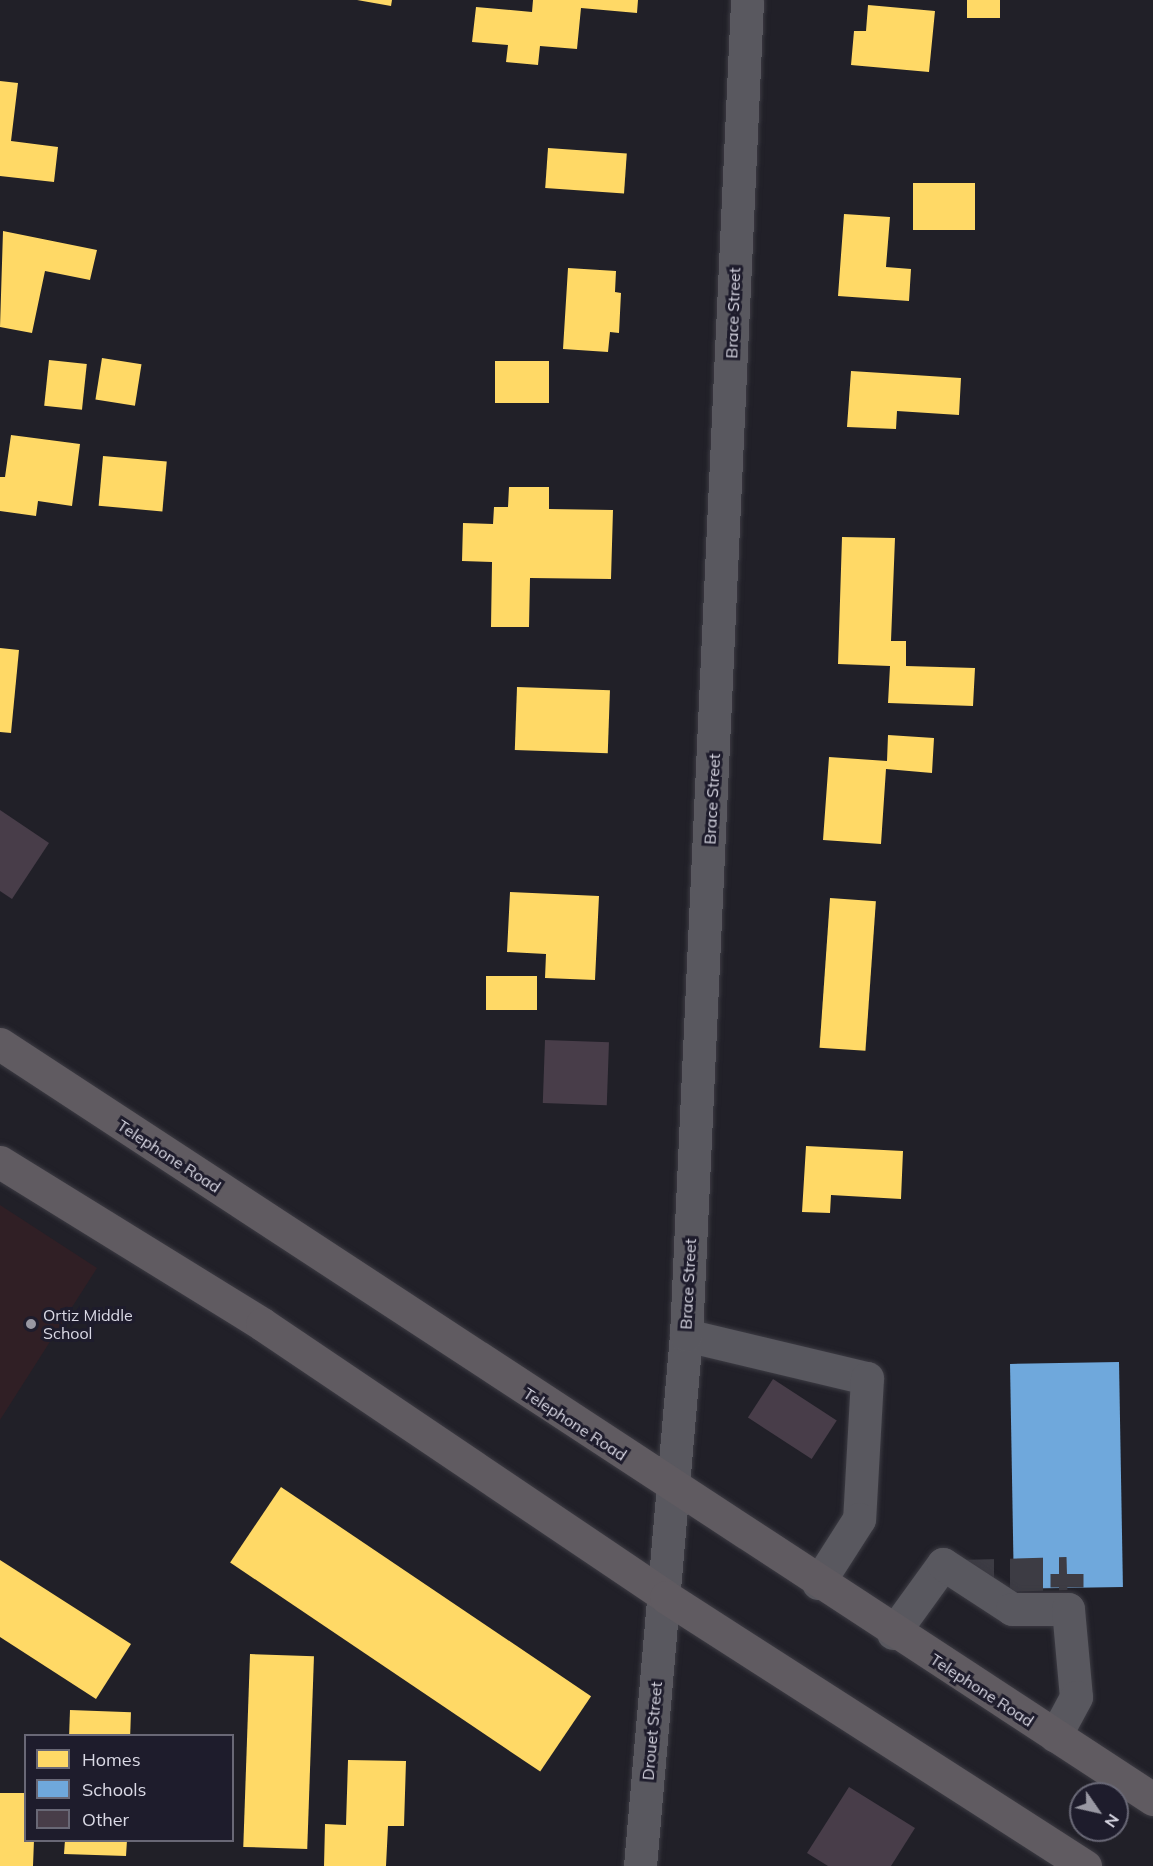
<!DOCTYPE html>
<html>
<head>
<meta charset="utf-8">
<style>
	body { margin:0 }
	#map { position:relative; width:1153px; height:1866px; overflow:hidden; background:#212028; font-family:Mulish,sans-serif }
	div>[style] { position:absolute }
	.education>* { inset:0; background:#301f25 }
	.homes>* { inset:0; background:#ffd966; transform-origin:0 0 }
	.schools>* { inset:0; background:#6fa8dc; transform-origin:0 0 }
	.building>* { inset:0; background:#483d49; transform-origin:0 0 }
	.minor-tunnel>* { height:33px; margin-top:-16.5px; transform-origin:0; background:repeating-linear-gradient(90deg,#3d3c44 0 33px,transparent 0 49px) }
	.roads { filter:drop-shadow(0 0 2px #3c3b43) drop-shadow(0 0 2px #3c3b43) }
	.minor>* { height:33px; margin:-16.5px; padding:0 16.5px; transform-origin:16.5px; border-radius:16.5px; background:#59585f }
	.major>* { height:33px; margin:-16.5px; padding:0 16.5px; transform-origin:16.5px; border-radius:16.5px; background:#605b61 }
	.dots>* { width:16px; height:16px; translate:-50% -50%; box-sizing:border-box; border:3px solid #1e1c2c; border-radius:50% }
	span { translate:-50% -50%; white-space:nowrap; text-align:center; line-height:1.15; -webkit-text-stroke:6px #1e1c2c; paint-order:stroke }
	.street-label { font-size:16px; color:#dad9e5 }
	.poi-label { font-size:16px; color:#dad9e5 }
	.left { translate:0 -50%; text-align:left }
	.legend { position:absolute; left:24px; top:1734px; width:210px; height:108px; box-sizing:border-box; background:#1e1c2c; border:2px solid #696876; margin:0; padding:8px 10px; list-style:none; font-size:18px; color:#dad9e5 }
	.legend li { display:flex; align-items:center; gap:12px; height:30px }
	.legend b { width:30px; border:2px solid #696876 }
	.north { position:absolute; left:1069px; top:1782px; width:60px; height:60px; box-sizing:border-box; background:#1e1c2c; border:2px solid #696876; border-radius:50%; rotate:124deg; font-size:16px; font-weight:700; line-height:24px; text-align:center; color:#dad9e5 }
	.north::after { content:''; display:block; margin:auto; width:21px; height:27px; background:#9998a3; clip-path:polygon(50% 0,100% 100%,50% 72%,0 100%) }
</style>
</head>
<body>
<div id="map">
	<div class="education">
		<i style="clip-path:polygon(0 1205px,97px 1268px,0 1420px)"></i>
	</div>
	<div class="homes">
		<i style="clip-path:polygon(357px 0,392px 0,391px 6px)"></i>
		<i style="clip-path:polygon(533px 0,638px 0,637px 13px,581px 8px,577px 49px,540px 46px,538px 65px,506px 62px,508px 45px,472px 42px,476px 7px,532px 12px)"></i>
		<i style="left:967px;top:0;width:33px;height:18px"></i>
		<i style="clip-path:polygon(868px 5px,935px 11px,929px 72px,851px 65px,854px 31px,866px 31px)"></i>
		<i style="clip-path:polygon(0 81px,18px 83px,11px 141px,58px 147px,54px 182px,0 176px)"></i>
		<i style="left:548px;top:148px;width:79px;height:40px;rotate:4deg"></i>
		<i style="left:913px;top:183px;width:62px;height:47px"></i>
		<i style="clip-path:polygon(844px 214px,890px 217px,886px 267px,911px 269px,909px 301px,838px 296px)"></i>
		<i style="clip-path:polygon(3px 231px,97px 250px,90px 280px,45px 271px,32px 333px,0 327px)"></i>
		<i style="clip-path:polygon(568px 268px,616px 271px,615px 292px,621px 293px,619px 333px,610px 332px,608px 352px,563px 349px)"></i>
		<i style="left:102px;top:358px;width:40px;height:42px;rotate:9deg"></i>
		<i style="left:49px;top:360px;width:38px;height:46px;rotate:6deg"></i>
		<i style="left:495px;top:361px;width:54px;height:42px"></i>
		<i style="clip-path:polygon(851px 371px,961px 378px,959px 415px,897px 411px,896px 429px,847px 427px)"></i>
		<i style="clip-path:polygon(11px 435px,80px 444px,72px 506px,38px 501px,36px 516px,0 511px,0 477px,5px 477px)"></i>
		<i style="left:103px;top:456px;width:64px;height:50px;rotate:5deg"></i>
		<i style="clip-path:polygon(509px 487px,549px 487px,549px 509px,613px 510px,611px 579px,530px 578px,529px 627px,491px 627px,492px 562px,462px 561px,463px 523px,493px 524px,494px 507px,508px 507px)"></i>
		<i style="clip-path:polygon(842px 537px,895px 538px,891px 641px,906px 641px,906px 666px,975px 668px,973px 706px,888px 703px,890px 666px,838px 664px)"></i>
		<i style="clip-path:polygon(0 648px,19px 650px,11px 733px,0 732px)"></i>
		<i style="left:517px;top:687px;width:93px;height:63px;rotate:2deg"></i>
		<i style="clip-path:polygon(888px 735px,934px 738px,932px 773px,886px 769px,881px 844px,823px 840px,829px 757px,887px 761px)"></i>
		<i style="clip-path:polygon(510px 892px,599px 896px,595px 980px,545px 978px,546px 954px,507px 952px)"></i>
		<i style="left:830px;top:898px;width:46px;height:150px;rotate:4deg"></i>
		<i style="left:486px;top:976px;width:51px;height:34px"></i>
		<i style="clip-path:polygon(806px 1146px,903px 1151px,901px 1199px,831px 1195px,830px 1213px,802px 1212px)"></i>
		<i style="left:281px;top:1487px;width:374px;height:91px;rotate:34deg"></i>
		<i style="clip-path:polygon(0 1560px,131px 1644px,96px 1699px,0 1637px)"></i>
		<i style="left:250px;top:1654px;width:64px;height:193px;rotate:2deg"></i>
		<i style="left:70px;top:1710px;width:61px;height:26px;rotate:2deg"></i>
		<i style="clip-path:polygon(348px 1760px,406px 1761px,404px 1826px,388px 1826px,386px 1866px,324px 1866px,325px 1824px,346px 1825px)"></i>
		<i style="clip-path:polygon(0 1793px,26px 1793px,26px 1840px,34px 1840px,33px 1866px,0 1866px)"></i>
		<i style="clip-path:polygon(65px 1840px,127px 1840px,126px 1856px,64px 1854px)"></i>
	</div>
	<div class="schools">
		<i style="left:1119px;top:1362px;width:225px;height:109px;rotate:89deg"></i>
	</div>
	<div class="building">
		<i style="clip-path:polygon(0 810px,49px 843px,12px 899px,0 891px)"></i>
		<i style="left:545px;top:1040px;width:64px;height:63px;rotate:2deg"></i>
		<i style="left:773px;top:1379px;width:76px;height:46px;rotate:33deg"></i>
		<i style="clip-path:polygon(849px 1787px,915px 1828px,891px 1866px,828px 1866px,807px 1853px)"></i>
	</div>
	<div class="minor-tunnel">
		<i style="left:961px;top:1576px;width:106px;rotate:-1.6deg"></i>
		<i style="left:1067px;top:1573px;width:14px;rotate:90deg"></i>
	</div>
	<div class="roads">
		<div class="minor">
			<i style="left:686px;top:1335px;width:186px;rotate:13.4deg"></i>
			<i style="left:867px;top:1378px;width:141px;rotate:93.2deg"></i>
			<i style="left:859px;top:1519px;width:76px;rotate:122.6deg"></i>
			<i style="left:893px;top:1633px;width:85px;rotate:-54.1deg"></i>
			<i style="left:943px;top:1564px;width:82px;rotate:33.1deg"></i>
			<i style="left:1012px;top:1609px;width:56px"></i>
			<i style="left:1068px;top:1609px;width:88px;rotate:84.8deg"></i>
			<i style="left:1076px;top:1697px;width:44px;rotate:118.3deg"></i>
			<i style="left:640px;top:1866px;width:533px;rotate:-85.05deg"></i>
			<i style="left:686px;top:1335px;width:1336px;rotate:-87.38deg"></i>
		</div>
		<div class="major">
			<i style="left:0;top:1044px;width:1378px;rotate:33.22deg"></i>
			<i style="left:0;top:1162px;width:308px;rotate:31.7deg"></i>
			<i style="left:262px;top:1324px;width:488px;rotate:34deg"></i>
			<i style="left:666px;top:1597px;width:498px;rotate:32.7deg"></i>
		</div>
	</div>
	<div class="dots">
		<i style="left:31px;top:1324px;background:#9998a3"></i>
	</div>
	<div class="street-label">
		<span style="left:733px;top:313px;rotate:-88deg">Brace Street</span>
		<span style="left:712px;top:799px;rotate:-87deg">Brace Street</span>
		<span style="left:169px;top:1156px;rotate:33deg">Telephone Road</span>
		<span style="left:688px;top:1284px;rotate:-87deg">Brace Street</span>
		<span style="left:575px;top:1424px;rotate:33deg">Telephone Road</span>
		<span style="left:982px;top:1690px;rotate:33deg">Telephone Road</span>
		<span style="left:652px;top:1731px;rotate:-85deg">Drouet Street</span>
	</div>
	<div class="poi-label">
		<span class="left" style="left:43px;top:1324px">Ortiz Middle<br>School</span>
	</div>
	<ul class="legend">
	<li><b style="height:16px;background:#ffd966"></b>Homes</li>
	<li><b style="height:16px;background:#6fa8dc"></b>Schools</li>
	<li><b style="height:16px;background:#483d49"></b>Other</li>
	</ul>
	<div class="north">N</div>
</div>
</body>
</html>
